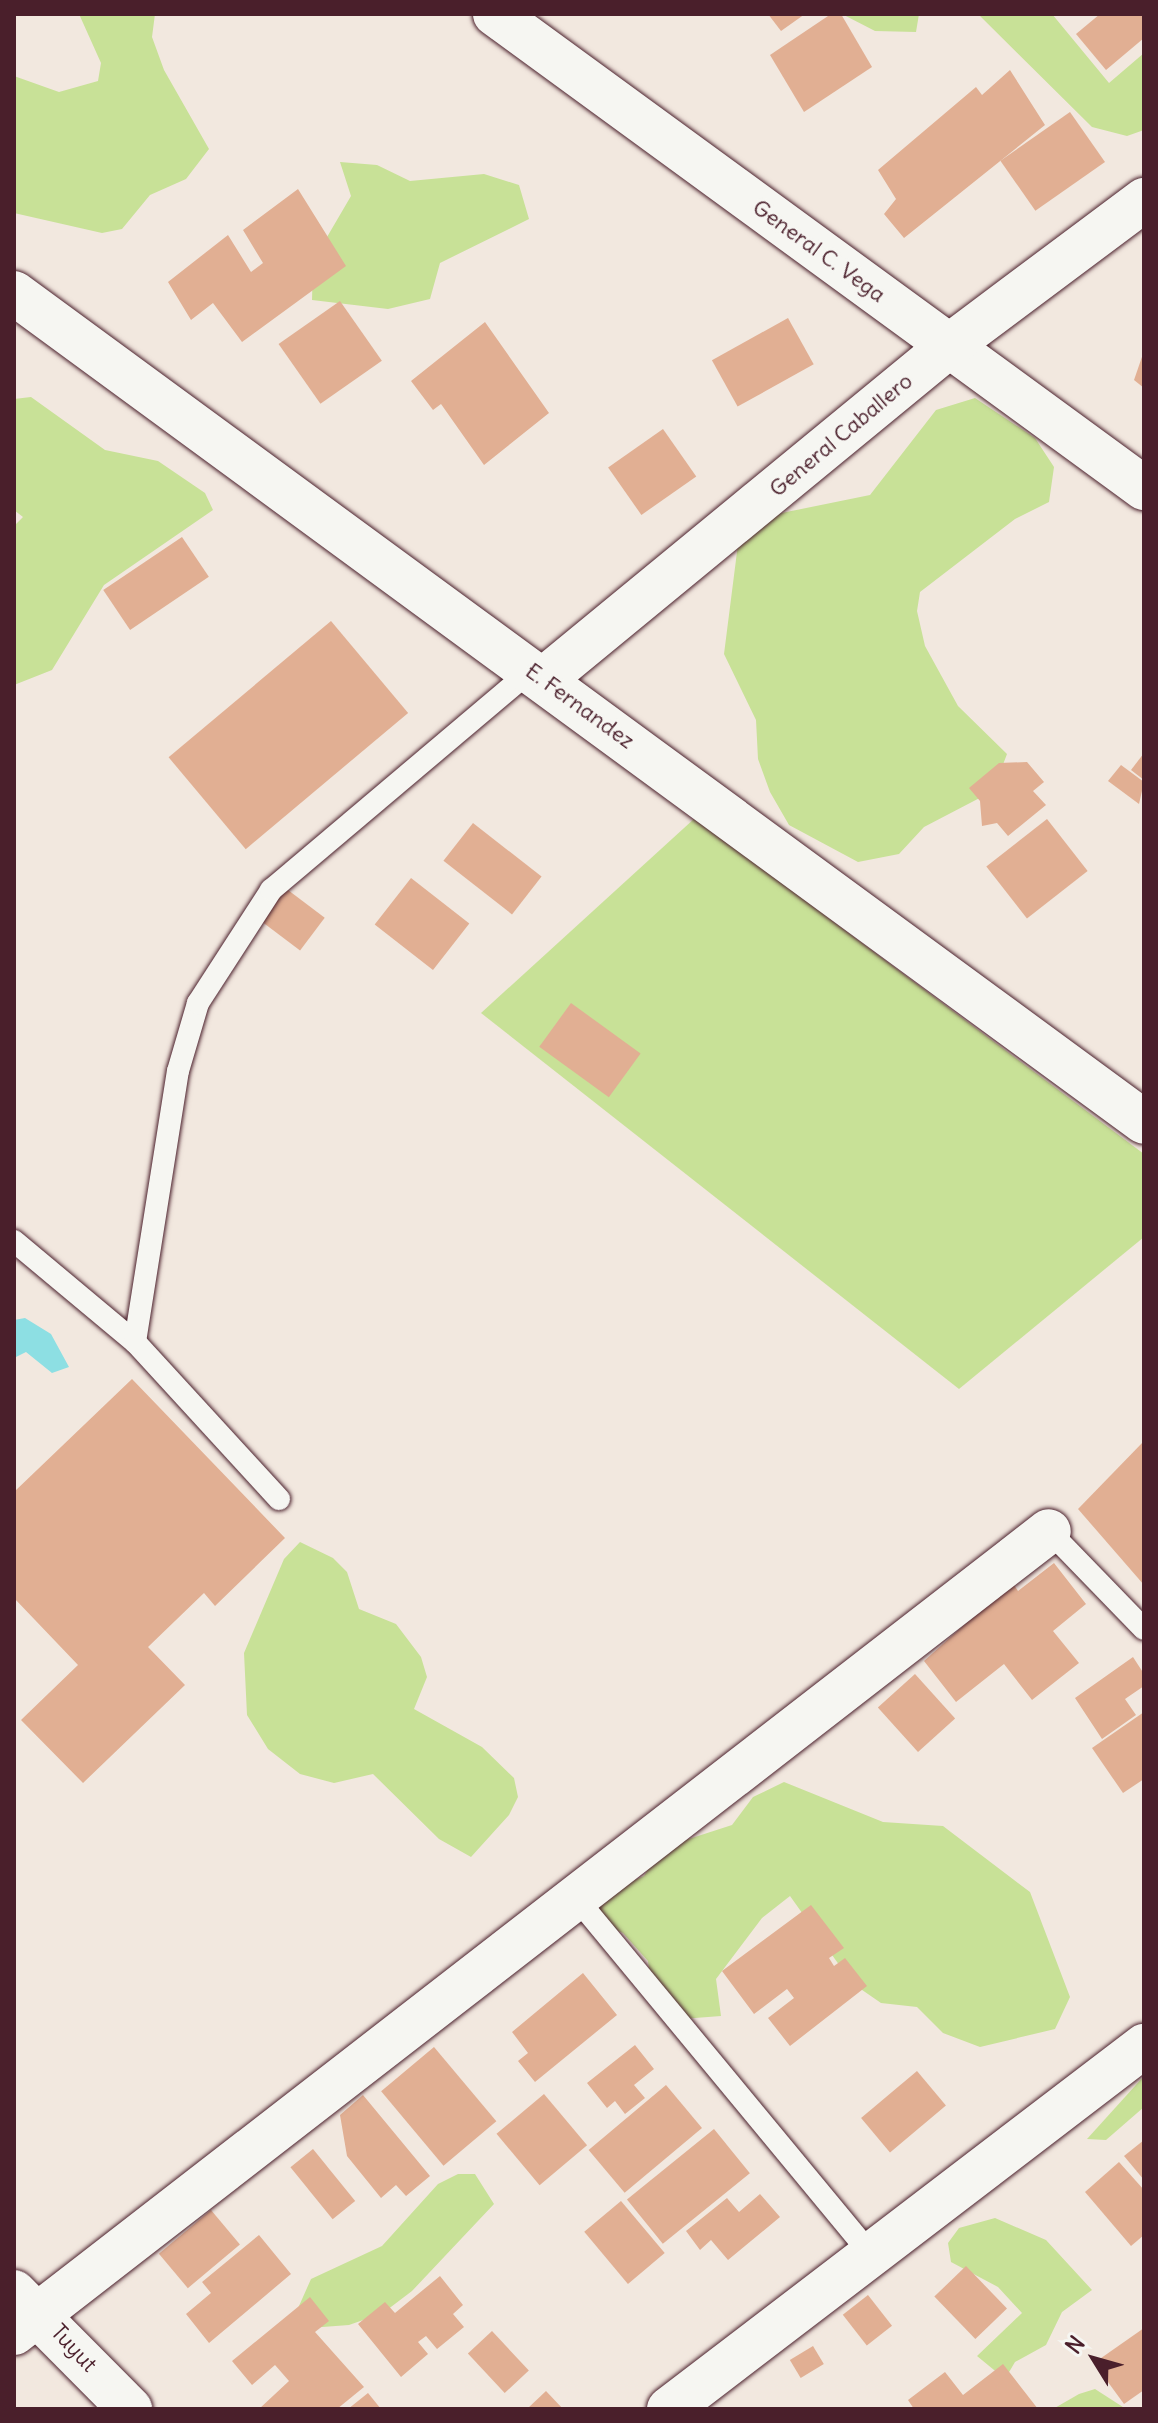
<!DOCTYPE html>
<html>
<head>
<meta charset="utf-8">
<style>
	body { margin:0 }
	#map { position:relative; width:1158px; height:2423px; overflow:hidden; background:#f2e8df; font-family:Delius,sans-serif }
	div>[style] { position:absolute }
	.green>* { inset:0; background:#c8e197 }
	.water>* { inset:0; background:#8ddfe3 }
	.building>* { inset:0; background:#e1af93; transform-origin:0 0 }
	.roads { filter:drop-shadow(0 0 2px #4a1f2b) drop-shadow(0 0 2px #4a1f2b) }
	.service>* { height:22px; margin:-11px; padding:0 11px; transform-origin:11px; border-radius:11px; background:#f6f6f2 }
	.minor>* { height:44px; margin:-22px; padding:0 22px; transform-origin:22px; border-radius:22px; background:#f6f6f2 }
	span { translate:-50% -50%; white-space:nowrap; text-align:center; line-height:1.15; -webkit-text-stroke:6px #f6f6f2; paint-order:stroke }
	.street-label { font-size:22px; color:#4a1f2b }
	.frame { position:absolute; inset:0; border:16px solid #4a1f2b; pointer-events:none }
	.north { position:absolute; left:1054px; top:2319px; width:80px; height:80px; -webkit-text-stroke:6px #f6f6f2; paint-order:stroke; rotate:307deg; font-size:22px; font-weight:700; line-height:32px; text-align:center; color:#4a1f2b }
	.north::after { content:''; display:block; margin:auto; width:28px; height:36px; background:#4a1f2b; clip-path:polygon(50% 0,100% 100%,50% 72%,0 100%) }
</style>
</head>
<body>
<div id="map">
	<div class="green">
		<i style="clip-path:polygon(79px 14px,155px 14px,152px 37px,164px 70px,209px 149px,186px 179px,150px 195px,122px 229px,102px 233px,14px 213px,14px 76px,59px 92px,98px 81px,101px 63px)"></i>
		<i style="clip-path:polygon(842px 14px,919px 14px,916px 32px,875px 31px)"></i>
		<i style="clip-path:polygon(978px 14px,1052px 14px,1109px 83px,1144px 53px,1144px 130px,1127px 136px,1092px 127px)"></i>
		<i style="clip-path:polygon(340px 162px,377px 165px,410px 181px,484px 174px,519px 185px,529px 219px,440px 263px,430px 299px,388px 309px,312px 300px,313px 261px,351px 196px)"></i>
		<i style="clip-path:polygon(31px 397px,105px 450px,158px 461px,205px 493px,213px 510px,104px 585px,52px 670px,14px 685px,14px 526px,23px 517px,14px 510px,14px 399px)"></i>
		<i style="clip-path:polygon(975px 398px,1035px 438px,1054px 467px,1049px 502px,1015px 519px,920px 592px,917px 611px,925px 646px,958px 706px,1007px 754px,993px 791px,924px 827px,899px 854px,858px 862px,789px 825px,770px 792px,758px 759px,756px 720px,724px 654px,738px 544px,762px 517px,870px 495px,936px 410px)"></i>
		<i style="clip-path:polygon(695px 818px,1144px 1154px,1144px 1237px,959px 1389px,481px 1013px)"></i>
		<i style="clip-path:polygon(300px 1542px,333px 1558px,347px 1572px,359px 1609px,396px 1624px,421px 1657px,427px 1677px,414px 1709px,482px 1747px,514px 1778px,518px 1797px,509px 1815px,471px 1857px,439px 1839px,373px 1774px,334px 1783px,300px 1774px,268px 1749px,247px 1715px,244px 1653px,284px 1559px)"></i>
		<i style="clip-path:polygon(784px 1782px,883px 1822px,943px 1826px,1030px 1892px,1070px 1997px,1055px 2029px,980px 2047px,943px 2033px,917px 2007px,881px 2003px,852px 1983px,790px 1896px,762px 1918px,716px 1979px,721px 2016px,682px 2019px,653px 1997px,648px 1961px,623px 1933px,590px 1919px,610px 1891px,644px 1876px,661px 1848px,732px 1825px,753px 1797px)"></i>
		<i style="clip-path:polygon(1144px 2076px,1144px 2107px,1106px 2140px,1087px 2139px)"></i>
		<i style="clip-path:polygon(458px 2174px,475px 2174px,494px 2204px,412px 2291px,383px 2313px,349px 2325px,309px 2328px,295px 2315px,311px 2279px,382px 2246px,438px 2184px)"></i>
		<i style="clip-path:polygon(995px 2218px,1046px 2240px,1092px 2290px,1062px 2312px,1046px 2345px,1015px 2362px,1005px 2379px,977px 2356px,1022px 2313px,998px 2287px,951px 2262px,948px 2243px,959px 2228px)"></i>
		<i style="clip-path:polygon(1095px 2389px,1126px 2409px,1053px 2409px,1079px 2394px)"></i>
	</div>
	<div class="water">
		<i style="clip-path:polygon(25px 1318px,51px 1334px,69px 1367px,52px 1373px,26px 1352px,14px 1358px,14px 1320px)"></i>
	</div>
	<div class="building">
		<i style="clip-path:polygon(768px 14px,805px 14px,781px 31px)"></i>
		<i style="clip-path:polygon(831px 14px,841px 14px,872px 67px,804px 112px,770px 55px)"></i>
		<i style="clip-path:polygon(1100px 14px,1144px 14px,1144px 38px,1106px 70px,1076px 34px)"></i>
		<i style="clip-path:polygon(1010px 70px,1045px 125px,904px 238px,884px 214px,896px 199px,878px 170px,976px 87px,982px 95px)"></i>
		<i style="left:1070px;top:112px;width:61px;height:85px;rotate:55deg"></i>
		<i style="clip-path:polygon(298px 189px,346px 266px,242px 342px,213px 303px,191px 320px,168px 282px,228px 235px,251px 272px,263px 263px,243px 230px)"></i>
		<i style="left:340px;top:301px;width:73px;height:75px;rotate:55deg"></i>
		<i style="left:788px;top:318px;width:53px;height:87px;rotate:61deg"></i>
		<i style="clip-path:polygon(485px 322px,549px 413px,484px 465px,441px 404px,433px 410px,411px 381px)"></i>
		<i style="clip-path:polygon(1144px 351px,1144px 388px,1134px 380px)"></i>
		<i style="left:663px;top:429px;width:58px;height:67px;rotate:55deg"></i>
		<i style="left:182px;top:537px;width:48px;height:95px;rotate:56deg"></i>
		<i style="left:331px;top:621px;width:120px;height:212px;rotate:50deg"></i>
		<i style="clip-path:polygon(1144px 753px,1144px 780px,1131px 770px)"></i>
		<i style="clip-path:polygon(1027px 762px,1044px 782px,1033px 791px,1046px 805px,1008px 836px,997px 823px,982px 826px,980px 801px,969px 788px,999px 763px)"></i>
		<i style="clip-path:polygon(1121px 765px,1144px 782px,1139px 804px,1108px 781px)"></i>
		<i style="left:1047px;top:819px;width:66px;height:77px;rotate:52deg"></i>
		<i style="left:473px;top:823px;width:87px;height:48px;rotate:38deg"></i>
		<i style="left:411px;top:878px;width:74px;height:59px;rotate:38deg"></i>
		<i style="left:284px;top:887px;width:51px;height:41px;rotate:37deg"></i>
		<i style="left:571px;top:1003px;width:86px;height:54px;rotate:36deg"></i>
		<i style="clip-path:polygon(132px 1379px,285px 1538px,215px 1606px,204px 1593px,148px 1647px,185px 1685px,83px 1783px,21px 1720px,78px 1665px,14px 1598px,14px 1492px)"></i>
		<i style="clip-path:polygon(1144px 1441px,1144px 1585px,1078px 1509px)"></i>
		<i style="clip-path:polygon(1054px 1563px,1086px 1604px,1053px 1631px,1079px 1663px,1032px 1700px,1004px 1664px,956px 1702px,924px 1661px,1012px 1582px,1018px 1591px)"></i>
		<i style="clip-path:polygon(1133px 1657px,1144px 1674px,1144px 1686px,1125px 1699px,1136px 1715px,1102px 1739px,1075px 1698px)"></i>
		<i style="left:915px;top:1674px;width:60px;height:50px;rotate:48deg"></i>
		<i style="clip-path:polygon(1144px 1712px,1144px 1779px,1123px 1793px,1092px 1748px)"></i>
		<i style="clip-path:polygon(811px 1905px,844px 1948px,829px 1958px,834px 1966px,845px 1958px,867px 1986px,790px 2046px,768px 2018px,794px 1998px,787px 1989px,754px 2014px,722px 1971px)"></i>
		<i style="clip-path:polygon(583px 1973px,617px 2015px,535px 2082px,518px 2061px,528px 2053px,512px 2032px)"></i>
		<i style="clip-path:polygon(635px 2045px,654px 2069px,634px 2085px,645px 2098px,625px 2114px,615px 2101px,607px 2108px,587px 2083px)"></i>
		<i style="left:434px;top:2047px;width:97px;height:69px;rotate:50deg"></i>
		<i style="left:917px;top:2071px;width:45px;height:73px;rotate:50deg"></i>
		<i style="left:666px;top:2085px;width:56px;height:101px;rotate:50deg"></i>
		<i style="left:544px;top:2094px;width:67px;height:62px;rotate:50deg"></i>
		<i style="clip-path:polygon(363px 2095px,430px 2176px,406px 2196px,396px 2185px,381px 2198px,347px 2156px,340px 2115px)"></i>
		<i style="left:714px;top:2129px;width:57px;height:112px;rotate:51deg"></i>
		<i style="clip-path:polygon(1144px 2140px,1144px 2180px,1124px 2156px)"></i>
		<i style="left:313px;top:2149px;width:67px;height:29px;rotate:51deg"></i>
		<i style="clip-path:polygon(1119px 2162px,1144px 2190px,1144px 2235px,1131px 2246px,1085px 2192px)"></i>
		<i style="clip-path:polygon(760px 2194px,780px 2217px,728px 2260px,711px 2240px,700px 2250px,686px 2231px,727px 2198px,739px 2212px)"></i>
		<i style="left:621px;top:2201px;width:68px;height:48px;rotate:50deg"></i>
		<i style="left:211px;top:2210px;width:45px;height:68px;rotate:50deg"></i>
		<i style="clip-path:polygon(259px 2235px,291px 2274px,209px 2343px,186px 2314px,211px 2293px,202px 2282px)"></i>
		<i style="left:966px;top:2266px;width:59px;height:44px;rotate:46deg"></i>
		<i style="clip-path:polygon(440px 2276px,463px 2305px,453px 2314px,464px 2327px,437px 2349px,426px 2336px,418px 2342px,428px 2354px,401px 2377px,358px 2324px,385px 2302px,395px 2313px)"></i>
		<i style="left:868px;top:2295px;width:39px;height:32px;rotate:52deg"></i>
		<i style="clip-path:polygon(310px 2297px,329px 2321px,315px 2332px,364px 2387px,337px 2409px,259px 2409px,289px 2381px,275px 2365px,252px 2385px,232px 2361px)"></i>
		<i style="clip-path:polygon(1144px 2328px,1144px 2390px,1124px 2404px,1094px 2363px)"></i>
		<i style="left:492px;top:2331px;width:54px;height:33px;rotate:47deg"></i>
		<i style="left:813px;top:2346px;width:21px;height:27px;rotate:59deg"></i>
		<i style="clip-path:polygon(1003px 2364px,1038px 2409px,914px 2409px,908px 2400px,945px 2372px,963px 2395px)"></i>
		<i style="clip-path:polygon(546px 2391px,563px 2409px,527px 2409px)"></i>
		<i style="clip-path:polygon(368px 2393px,381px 2409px,348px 2409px)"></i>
	</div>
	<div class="roads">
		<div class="service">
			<i style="left:14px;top:1241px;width:158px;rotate:39.9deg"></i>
			<i style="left:279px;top:1499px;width:213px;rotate:-132.5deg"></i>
			<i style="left:135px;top:1342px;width:274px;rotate:-81deg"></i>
			<i style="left:178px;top:1071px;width:71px;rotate:-73.6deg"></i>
			<i style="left:198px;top:1003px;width:135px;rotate:-57.1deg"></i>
			<i style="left:271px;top:890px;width:341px;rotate:-40.2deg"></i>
			<i style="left:1049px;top:1531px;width:136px;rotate:45.9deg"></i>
			<i style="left:577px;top:1899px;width:460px;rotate:50.4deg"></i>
		</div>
		<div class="minor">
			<i style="left:495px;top:14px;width:804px;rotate:36.14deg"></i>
			<i style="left:14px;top:293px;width:1401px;rotate:36.26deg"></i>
			<i style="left:544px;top:679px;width:524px;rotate:-39.43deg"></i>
			<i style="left:949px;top:346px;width:244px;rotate:-36.8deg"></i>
			<i style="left:14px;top:2292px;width:165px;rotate:45.2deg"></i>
			<i style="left:14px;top:2333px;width:1309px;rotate:-37.77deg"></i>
			<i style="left:669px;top:2409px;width:598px;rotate:-37.39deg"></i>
		</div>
	</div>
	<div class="street-label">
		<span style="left:819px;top:251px;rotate:36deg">General C. Vega</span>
		<span style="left:841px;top:435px;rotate:-40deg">General Caballero</span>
		<span style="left:580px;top:706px;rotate:36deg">E. Fernandez</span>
		<span style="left:74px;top:2348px;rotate:47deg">Tuyut</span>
	</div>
	<div class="frame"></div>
	<div class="north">N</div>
</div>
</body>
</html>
